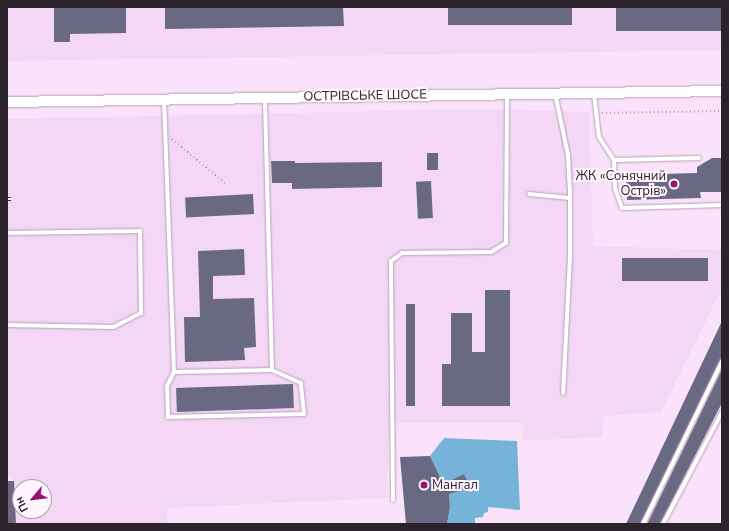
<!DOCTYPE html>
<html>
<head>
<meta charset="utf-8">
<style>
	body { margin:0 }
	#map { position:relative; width:729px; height:531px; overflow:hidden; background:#fae3fa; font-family:"Nunito Sans",sans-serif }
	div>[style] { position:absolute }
	.built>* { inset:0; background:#f4d7f4 }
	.water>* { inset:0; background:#76b3d9 }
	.building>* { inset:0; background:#696983; transform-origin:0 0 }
	.path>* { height:1.5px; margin-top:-0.75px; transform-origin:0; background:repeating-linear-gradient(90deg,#ac9bac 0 1px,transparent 0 4px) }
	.roads { filter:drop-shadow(0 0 1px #b8a2b8) drop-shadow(0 0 1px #b8a2b8) }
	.service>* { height:4px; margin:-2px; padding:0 2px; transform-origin:2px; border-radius:2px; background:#fff }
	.tertiary>* { height:10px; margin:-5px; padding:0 5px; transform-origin:5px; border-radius:5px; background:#fff }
	.rail>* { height:4px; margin-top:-2px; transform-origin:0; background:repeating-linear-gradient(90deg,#fef5fe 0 8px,#413741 0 16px); box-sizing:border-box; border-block:1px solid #413741 }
	.dots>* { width:11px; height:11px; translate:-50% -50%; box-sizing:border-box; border:2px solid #fef5fe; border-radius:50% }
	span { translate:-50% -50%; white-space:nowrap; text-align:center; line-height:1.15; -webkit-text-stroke:4px #fef5fe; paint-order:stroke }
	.street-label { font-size:13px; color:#2b232b }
	.poi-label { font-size:13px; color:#2b232b }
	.right { translate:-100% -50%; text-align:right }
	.left { translate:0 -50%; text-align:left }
	.frame { position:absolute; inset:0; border:8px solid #2b232b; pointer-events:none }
	.north { position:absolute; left:12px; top:479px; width:40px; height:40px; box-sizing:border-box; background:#fef5fe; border:1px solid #aaa1aa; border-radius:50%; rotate:242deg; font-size:11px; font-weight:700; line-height:16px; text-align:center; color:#2b232b }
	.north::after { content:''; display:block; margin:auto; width:14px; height:18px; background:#97156c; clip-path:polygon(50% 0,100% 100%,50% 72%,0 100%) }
</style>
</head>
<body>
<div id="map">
	<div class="built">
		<i style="clip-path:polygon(7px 7px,722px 7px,722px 50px,7px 61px)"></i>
		<i style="clip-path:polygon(evenodd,481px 109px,589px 112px,593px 246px,722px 250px,722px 288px,661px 412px,604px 416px,602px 437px,523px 441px,524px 423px,389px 423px,386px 498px,167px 508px,167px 524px,7px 524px,7px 481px,13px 481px,12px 477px,7px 477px,7px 119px,481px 109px,20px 487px,44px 487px,44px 511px,20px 511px,20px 487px)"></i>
	</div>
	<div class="water">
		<i style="clip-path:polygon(444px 438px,517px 441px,520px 510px,488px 507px,488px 512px,484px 513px,483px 517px,475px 518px,475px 524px,447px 524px,450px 507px,449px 494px,471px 488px,464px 474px,443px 484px,439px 477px,430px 456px)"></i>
	</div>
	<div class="building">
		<i style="clip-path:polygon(54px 7px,126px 7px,126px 33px,70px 34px,70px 42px,54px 42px)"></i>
		<i style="clip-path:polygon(165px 7px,343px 7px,344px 26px,165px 29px)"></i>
		<i style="left:448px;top:7px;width:124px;height:18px"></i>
		<i style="left:616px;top:7px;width:106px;height:24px"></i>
		<i style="left:427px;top:153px;width:11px;height:17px"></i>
		<i style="clip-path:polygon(712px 158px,722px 158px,722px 192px,700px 192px,701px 198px,627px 200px,626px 175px,697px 173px,697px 167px)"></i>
		<i style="clip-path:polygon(271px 161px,295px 161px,295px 163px,382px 162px,382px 187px,292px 189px,292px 183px,272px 183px)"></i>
		<i style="left:431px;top:181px;width:37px;height:15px;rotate:87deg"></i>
		<i style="left:253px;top:194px;width:20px;height:68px;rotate:87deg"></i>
		<i style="clip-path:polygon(244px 249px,245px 275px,213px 276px,213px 299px,254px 298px,256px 347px,244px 348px,245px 360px,185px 362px,184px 317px,200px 317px,198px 251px)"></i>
		<i style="left:708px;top:258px;width:23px;height:86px;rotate:90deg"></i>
		<i style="clip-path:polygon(485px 290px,510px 290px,510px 406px,442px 406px,442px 364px,451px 364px,451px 313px,472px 313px,472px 352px,485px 352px)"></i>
		<i style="left:406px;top:304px;width:9px;height:102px"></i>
		<i style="clip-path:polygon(722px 321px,722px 358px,640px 524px,626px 524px)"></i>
		<i style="clip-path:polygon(722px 369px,722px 403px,660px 524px,647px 524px)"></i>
		<i style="left:293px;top:384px;width:24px;height:117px;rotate:88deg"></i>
		<i style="clip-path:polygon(430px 456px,443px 484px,464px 474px,471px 488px,449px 494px,450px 507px,447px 524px,406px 524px,400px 457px)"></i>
		<i style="clip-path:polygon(7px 481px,14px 481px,16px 524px,7px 524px)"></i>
	</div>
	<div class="path">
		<i style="left:602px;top:113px;width:120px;rotate:-1deg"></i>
		<i style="left:172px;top:139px;width:69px;rotate:39.7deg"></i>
	</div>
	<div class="roads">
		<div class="service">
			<i style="left:555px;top:93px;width:63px;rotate:78.2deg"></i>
			<i style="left:568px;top:155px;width:34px;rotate:87deg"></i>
			<i style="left:570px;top:189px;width:68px;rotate:90deg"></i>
			<i style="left:570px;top:257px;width:136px;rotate:92.9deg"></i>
			<i style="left:594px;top:94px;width:43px;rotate:83.4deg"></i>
			<i style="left:599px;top:137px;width:27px;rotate:57deg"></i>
			<i style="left:614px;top:160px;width:28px;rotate:88deg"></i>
			<i style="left:615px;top:188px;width:21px;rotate:71deg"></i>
			<i style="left:622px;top:208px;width:100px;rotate:-1.7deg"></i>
			<i style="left:164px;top:99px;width:273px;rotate:87.9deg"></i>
			<i style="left:174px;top:372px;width:98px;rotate:-1.2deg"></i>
			<i style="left:272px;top:370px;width:272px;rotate:-91.5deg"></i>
			<i style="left:614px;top:160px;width:85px;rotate:-1.3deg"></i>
			<i style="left:529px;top:194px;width:41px;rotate:5.6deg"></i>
			<i style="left:7px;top:233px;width:133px;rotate:-0.9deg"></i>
			<i style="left:140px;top:231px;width:82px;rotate:89.3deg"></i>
			<i style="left:141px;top:313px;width:31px;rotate:153deg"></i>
			<i style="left:113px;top:327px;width:106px;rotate:-178.9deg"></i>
			<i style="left:174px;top:372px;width:16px;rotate:117deg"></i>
			<i style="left:167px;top:386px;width:31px;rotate:88deg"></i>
			<i style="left:168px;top:417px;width:136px;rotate:-1.3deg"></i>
			<i style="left:304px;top:414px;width:31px;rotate:-96deg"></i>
			<i style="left:301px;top:383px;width:32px;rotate:-156deg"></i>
			<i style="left:393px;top:500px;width:239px;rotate:-90.5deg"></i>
			<i style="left:391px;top:261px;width:14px;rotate:-36deg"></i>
			<i style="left:402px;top:253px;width:89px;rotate:-0.6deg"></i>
			<i style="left:491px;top:252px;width:17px;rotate:-31deg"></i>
			<i style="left:506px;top:243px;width:147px;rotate:-89.6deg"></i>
			<i style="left:643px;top:524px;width:181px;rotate:-64.1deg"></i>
			<i style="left:663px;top:524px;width:127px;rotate:-62.2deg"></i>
		</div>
		<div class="tertiary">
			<i style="left:7px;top:102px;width:715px;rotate:-0.88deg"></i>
		</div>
	</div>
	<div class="rail">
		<i style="left:7px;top:199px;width:4px"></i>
	</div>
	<div class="dots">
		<i style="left:674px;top:184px;background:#97156c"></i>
		<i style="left:424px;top:485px;background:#97156c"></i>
	</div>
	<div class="street-label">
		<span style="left:365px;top:96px;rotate:-1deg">ОСТРІВСЬКЕ ШОСЕ</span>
	</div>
	<div class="poi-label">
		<span class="right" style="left:666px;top:184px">ЖК «Сонячний<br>Острів»</span>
		<span class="left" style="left:432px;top:485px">Мангал</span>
	</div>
	<div class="frame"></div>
	<div class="north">Пн</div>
</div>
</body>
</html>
